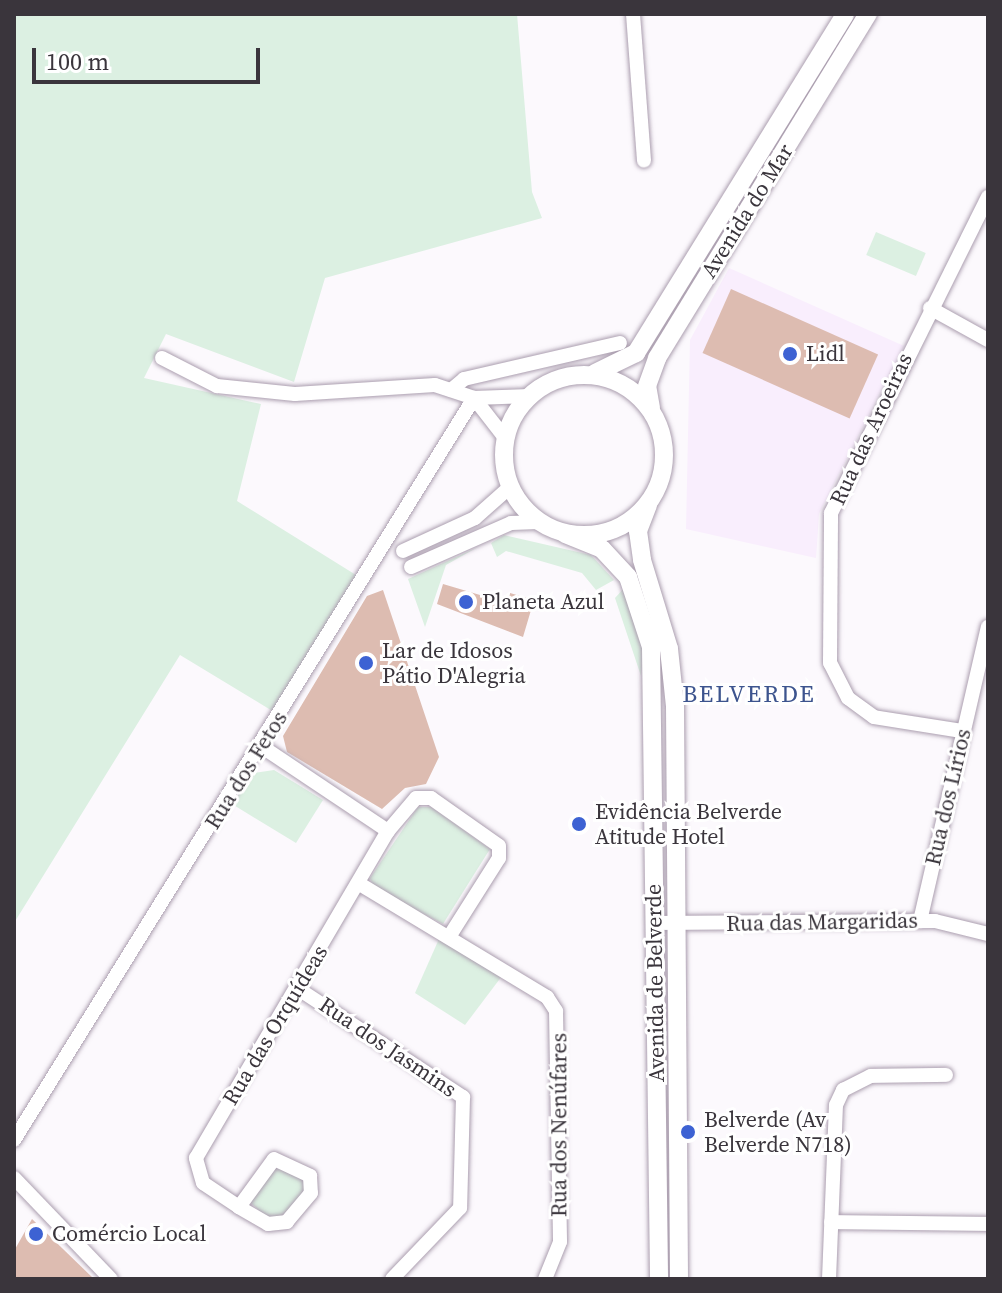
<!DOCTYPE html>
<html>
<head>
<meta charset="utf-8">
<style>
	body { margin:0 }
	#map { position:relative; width:1002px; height:1293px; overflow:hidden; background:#fcf9fd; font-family:"Source Serif 4",serif }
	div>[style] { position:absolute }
	.built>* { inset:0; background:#f9eefd }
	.green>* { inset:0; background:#dcf0e2; transform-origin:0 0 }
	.building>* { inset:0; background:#ddbcb1; transform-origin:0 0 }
	.roads { filter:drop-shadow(0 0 2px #ab9eaf) drop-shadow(0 0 2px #ab9eaf) }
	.street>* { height:14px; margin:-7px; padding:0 7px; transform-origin:7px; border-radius:7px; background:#fff }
	.secondary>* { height:18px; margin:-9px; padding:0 9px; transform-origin:9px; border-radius:9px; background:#fff }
	.secondary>.ring { margin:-9px; padding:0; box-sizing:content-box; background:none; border:18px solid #fff; border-radius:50% }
	.dots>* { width:22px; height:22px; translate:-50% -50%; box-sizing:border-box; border:4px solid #fff; border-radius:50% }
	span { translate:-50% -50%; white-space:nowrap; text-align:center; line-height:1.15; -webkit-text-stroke:6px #fff; paint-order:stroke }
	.street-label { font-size:22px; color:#3a353c }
	.poi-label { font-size:22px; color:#3a353c }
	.left { translate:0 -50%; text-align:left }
	.neighbourhood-label { font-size:24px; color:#3d548e; letter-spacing:2px }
	.frame { position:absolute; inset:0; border:16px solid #3a353c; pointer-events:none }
	.scale { position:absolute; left:32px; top:48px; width:228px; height:36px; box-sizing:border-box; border:4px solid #3a353c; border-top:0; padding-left:10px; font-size:24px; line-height:28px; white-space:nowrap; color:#3a353c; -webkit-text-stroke:6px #fff; paint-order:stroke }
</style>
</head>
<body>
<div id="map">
	<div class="built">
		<i style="clip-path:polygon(729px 268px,904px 346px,819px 514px,816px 558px,686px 529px,690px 340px)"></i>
	</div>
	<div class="green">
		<i style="clip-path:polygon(14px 14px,517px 14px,532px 192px,542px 218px,325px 278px,294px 382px,166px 334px,144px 378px,261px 404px,237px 501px,356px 575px,274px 712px,180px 655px,14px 923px)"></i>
		<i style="left:876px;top:232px;width:54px;height:25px;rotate:23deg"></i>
		<i style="clip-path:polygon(504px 535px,591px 555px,614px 580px,596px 590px,582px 573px,506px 551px,497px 557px,491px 543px)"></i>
		<i style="clip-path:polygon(478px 547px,446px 565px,425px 627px,408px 579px)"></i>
		<i style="clip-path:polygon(624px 588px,644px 649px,641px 676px,615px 598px)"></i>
		<i style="clip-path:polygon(274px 770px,323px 800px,296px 843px,232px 804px,254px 773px)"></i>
		<i style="clip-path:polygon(418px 807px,431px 807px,490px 849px,443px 924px,374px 888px,370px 878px)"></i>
		<i style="clip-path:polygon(439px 939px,502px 976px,465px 1025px,415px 993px)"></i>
		<i style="clip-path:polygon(280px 1163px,309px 1184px,290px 1215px,270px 1221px,248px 1200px)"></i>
	</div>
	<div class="building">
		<i style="left:731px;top:289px;width:161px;height:70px;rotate:24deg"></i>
		<i style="clip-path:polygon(443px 584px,507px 603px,510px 593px,534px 600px,523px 637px,437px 604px)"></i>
		<i style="clip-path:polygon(383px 590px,439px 757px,426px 784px,405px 788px,382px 809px,287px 752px,283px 736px,367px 596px)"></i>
		<i style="clip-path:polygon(32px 1219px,94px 1279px,14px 1279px,14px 1251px)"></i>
	</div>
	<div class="roads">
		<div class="street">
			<i style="left:633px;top:14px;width:147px;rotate:85.7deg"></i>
			<i style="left:930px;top:308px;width:66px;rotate:28.9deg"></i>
			<i style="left:162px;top:358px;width:62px;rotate:27deg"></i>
			<i style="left:217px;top:386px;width:78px;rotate:5.9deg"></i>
			<i style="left:295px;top:394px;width:140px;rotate:-3.7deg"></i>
			<i style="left:435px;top:385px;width:41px;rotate:18.4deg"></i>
			<i style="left:474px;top:398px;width:56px;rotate:-2deg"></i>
			<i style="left:451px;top:390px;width:17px;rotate:-40deg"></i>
			<i style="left:464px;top:379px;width:160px;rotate:-13deg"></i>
			<i style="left:474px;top:398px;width:51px;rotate:52.2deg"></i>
			<i style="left:403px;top:551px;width:79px;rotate:-24.6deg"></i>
			<i style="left:475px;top:518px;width:47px;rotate:-41.5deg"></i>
			<i style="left:411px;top:567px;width:109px;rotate:-23.7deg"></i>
			<i style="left:511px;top:523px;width:27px;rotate:-2deg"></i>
			<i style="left:962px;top:731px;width:89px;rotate:-171deg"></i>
			<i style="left:874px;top:717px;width:32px;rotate:-144deg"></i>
			<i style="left:848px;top:698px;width:39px;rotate:-117deg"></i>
			<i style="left:830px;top:663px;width:150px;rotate:-89.6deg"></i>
			<i style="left:831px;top:513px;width:353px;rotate:-63.6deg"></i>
			<i style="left:261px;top:746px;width:153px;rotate:33.8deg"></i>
			<i style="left:358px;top:883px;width:221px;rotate:31.1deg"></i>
			<i style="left:547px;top:997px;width:17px;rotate:57deg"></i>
			<i style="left:556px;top:1011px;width:231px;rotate:89deg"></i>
			<i style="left:560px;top:1242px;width:40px;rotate:112deg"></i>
			<i style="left:920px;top:921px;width:302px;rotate:-77deg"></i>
			<i style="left:654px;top:923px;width:281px;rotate:-0.4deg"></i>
			<i style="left:935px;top:921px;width:55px;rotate:13.8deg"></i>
			<i style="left:297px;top:988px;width:199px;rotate:33.3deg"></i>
			<i style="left:463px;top:1097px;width:111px;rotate:91.5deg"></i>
			<i style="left:460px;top:1208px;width:98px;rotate:133.8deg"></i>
			<i style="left:14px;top:1140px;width:873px;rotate:-58.2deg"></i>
			<i style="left:14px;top:1178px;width:140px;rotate:46.2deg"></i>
			<i style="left:239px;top:1207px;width:59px;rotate:-53.9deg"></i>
			<i style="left:274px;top:1159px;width:40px;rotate:25deg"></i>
			<i style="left:310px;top:1176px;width:17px;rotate:87deg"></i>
			<i style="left:311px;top:1193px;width:38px;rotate:130deg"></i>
			<i style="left:287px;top:1222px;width:19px;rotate:174deg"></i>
			<i style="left:268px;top:1224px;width:34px;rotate:-150deg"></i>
			<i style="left:239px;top:1207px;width:43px;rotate:-146.3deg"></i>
			<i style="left:203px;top:1183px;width:26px;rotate:-106deg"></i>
			<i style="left:196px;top:1158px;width:379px;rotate:-59.6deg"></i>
			<i style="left:388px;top:831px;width:43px;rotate:-49.7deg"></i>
			<i style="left:416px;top:798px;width:15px"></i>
			<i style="left:431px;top:798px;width:83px;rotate:35.2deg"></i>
			<i style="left:499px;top:846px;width:12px;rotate:90deg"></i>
			<i style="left:499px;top:858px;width:93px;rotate:122.3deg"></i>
			<i style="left:831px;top:1222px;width:157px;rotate:0.7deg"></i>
			<i style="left:829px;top:1279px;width:174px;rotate:-87.7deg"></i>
			<i style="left:836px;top:1105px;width:17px;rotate:-65deg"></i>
			<i style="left:843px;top:1090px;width:31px;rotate:-27deg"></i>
			<i style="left:871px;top:1076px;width:75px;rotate:-0.8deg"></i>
		</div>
		<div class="secondary">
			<i style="left:595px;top:373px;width:46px;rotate:-26deg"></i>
			<i style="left:636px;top:353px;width:398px;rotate:-58.3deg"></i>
			<i class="ring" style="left:504px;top:375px;width:142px;height:142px"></i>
			<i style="left:651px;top:408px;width:22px;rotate:-100deg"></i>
			<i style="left:647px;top:386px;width:30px;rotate:-70deg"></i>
			<i style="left:657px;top:358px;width:404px;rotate:-58.5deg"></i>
			<i style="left:648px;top:505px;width:28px;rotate:111deg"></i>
			<i style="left:638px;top:531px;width:29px;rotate:82deg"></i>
			<i style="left:642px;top:560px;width:93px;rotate:73.1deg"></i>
			<i style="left:669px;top:649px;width:57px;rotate:84deg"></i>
			<i style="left:675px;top:706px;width:573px;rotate:89.6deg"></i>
			<i style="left:565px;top:534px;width:40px;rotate:22deg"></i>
			<i style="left:602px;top:549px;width:38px;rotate:47deg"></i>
			<i style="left:628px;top:577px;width:74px;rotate:71.8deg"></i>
			<i style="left:651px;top:647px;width:632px;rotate:89.27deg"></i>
		</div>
	</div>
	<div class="dots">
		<i style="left:790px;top:354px;background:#3d62d3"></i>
		<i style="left:466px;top:602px;background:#3d62d3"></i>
		<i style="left:366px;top:663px;background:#3d62d3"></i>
		<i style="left:579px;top:824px;background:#3d62d3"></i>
		<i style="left:688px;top:1132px;background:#3d62d3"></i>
		<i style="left:36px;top:1234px;background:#3d62d3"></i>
	</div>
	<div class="street-label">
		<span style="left:747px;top:211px;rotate:-58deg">Avenida do Mar</span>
		<span style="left:871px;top:429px;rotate:-65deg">Rua das Aroeiras</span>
		<span style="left:246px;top:770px;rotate:-58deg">Rua dos Fetos</span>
		<span style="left:948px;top:797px;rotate:-77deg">Rua dos Lírios</span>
		<span style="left:822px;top:922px;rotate:-1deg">Rua das Margaridas</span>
		<span style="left:655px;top:983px;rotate:-91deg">Avenida de Belverde</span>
		<span style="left:275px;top:1025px;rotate:-59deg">Rua das Orquídeas</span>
		<span style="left:388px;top:1047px;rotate:34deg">Rua dos Jasmins</span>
		<span style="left:559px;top:1125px;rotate:-90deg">Rua dos Nenúfares</span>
	</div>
	<div class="poi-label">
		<span class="left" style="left:806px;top:354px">Lidl</span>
		<span class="left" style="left:482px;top:602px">Planeta Azul</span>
		<span class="left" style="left:382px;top:663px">Lar de Idosos<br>Pátio D'Alegria</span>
		<span class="left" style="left:595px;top:824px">Evidência Belverde<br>Atitude Hotel</span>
		<span class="left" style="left:704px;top:1132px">Belverde (Av<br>Belverde N718)</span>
		<span class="left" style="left:52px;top:1234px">Comércio Local</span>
	</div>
	<div class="neighbourhood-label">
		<span style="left:749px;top:694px">BELVERDE</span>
	</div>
	<div class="frame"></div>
	<div class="scale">100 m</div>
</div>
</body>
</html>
